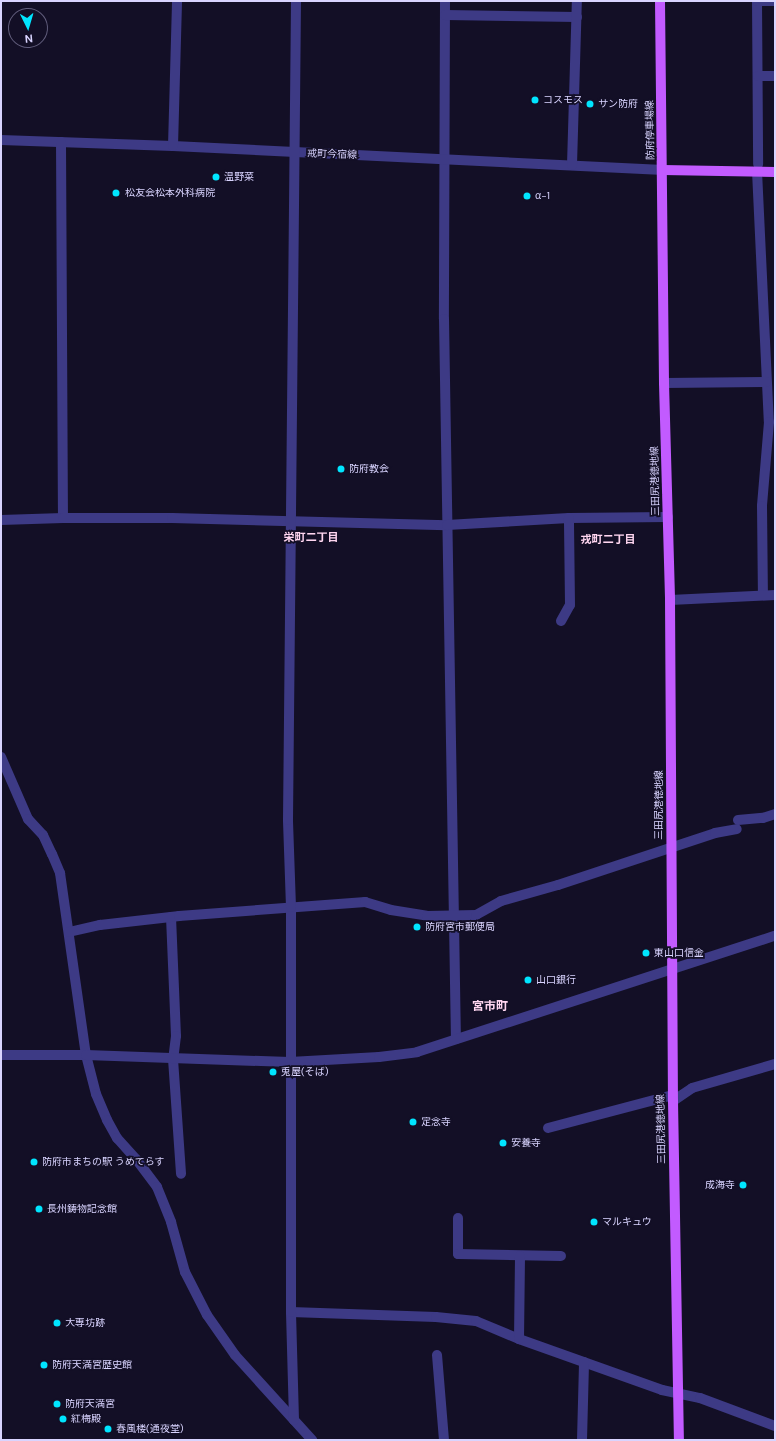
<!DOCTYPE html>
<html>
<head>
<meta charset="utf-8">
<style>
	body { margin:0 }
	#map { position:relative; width:776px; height:1441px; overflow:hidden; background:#130f26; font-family:"DM Sans","Noto Sans JP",sans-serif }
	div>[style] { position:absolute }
	.minor>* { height:10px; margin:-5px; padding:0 5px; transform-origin:5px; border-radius:5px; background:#3d3a85 }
	.major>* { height:10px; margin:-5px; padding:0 5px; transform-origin:5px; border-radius:5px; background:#c25bff }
	.dots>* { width:11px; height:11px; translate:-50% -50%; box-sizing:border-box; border:2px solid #130f26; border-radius:50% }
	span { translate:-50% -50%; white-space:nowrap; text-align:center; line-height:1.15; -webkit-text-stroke:3.5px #130f26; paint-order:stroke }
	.poi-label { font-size:10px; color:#d9d4ff }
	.left { translate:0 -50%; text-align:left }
	.right { translate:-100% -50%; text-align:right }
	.street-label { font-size:10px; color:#d9d4ff }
	.neighbourhood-label { font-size:11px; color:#ffd6f0; font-weight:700 }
	.quarter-label { font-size:12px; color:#ffd6f0; font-weight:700 }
	.frame { position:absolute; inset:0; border:2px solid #d9d4ff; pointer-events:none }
	.north { position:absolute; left:8px; top:8px; width:40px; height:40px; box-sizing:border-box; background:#130f26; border:1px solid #625e7d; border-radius:50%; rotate:175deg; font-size:11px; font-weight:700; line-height:16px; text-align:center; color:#d9d4ff }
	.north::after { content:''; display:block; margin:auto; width:14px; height:18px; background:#00e5ff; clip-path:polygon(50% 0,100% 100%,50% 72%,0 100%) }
</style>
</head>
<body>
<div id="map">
	<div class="minor">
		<i style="left:445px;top:1px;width:318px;rotate:90.2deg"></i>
		<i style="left:444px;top:319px;width:720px;rotate:89.05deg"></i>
		<i style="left:757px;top:1px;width:163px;rotate:89.6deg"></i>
		<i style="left:757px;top:1px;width:18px"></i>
		<i style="left:445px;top:15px;width:132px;rotate:0.9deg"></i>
		<i style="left:758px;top:76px;width:17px"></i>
		<i style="left:1px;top:140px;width:172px;rotate:2deg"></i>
		<i style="left:173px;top:146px;width:491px;rotate:2.8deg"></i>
		<i style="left:61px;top:142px;width:376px;rotate:89.7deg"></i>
		<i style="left:173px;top:146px;width:145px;rotate:-88.4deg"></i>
		<i style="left:572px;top:165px;width:164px;rotate:-88.3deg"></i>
		<i style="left:757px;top:171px;width:251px;rotate:87.3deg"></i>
		<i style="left:769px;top:422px;width:84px;rotate:94.8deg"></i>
		<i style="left:762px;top:506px;width:89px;rotate:89.4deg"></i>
		<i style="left:664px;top:383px;width:102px;rotate:-0.6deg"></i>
		<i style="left:1px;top:520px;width:62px;rotate:-1.8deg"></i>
		<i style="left:63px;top:518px;width:109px"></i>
		<i style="left:172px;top:518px;width:275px;rotate:1.5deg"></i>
		<i style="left:447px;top:525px;width:122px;rotate:-3.3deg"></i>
		<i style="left:569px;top:518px;width:99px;rotate:-0.6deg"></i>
		<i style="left:670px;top:600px;width:105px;rotate:-2.7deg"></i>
		<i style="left:561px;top:621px;width:18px;rotate:-61deg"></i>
		<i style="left:570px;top:605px;width:87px;rotate:-90.7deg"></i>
		<i style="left:1px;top:757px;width:68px;rotate:66.5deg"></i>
		<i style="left:28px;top:819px;width:22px;rotate:47deg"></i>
		<i style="left:43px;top:835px;width:21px;rotate:65deg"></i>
		<i style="left:52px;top:854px;width:21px;rotate:67deg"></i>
		<i style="left:60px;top:873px;width:184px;rotate:81.9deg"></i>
		<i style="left:86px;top:1055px;width:40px;rotate:75.6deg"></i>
		<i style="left:96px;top:1094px;width:28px;rotate:67deg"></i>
		<i style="left:107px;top:1120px;width:21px;rotate:61deg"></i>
		<i style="left:117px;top:1138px;width:28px;rotate:48deg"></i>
		<i style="left:136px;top:1159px;width:35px;rotate:53deg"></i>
		<i style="left:157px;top:1187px;width:38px;rotate:68deg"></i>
		<i style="left:171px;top:1222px;width:52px;rotate:74.4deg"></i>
		<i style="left:185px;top:1272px;width:48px;rotate:62.9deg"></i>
		<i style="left:207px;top:1315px;width:49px;rotate:55deg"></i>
		<i style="left:235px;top:1355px;width:115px;rotate:47.8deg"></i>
		<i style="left:738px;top:820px;width:25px;rotate:-5deg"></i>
		<i style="left:763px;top:818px;width:13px;rotate:-18deg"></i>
		<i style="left:171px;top:917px;width:119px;rotate:87.6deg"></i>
		<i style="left:176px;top:1036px;width:23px;rotate:97deg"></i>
		<i style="left:173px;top:1059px;width:115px;rotate:86deg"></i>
		<i style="left:69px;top:932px;width:32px;rotate:-13deg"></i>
		<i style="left:100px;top:925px;width:80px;rotate:-6.5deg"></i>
		<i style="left:179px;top:916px;width:187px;rotate:-4.3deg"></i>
		<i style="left:365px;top:902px;width:27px;rotate:17deg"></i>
		<i style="left:391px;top:910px;width:36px;rotate:9deg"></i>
		<i style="left:427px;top:916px;width:49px;rotate:-1.2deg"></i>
		<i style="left:476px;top:915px;width:29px;rotate:-29deg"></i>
		<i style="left:501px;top:901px;width:59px;rotate:-15.7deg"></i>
		<i style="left:558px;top:885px;width:165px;rotate:-18.3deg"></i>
		<i style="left:715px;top:833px;width:22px;rotate:-10deg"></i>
		<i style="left:1px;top:1055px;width:85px"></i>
		<i style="left:86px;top:1055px;width:204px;rotate:2deg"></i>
		<i style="left:290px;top:1062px;width:89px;rotate:-3.2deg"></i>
		<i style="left:379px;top:1057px;width:38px;rotate:-7deg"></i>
		<i style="left:417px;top:1052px;width:376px;rotate:-18deg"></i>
		<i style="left:673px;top:1101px;width:23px;rotate:-34deg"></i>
		<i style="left:692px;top:1088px;width:86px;rotate:-16.1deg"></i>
		<i style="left:548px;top:1128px;width:129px;rotate:-14.8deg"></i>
		<i style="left:458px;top:1218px;width:36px;rotate:90deg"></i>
		<i style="left:458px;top:1254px;width:103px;rotate:1.1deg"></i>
		<i style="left:291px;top:1312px;width:145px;rotate:2deg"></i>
		<i style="left:436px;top:1317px;width:40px;rotate:5.7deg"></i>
		<i style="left:476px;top:1321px;width:47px;rotate:22.7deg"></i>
		<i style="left:519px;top:1339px;width:152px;rotate:19.6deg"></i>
		<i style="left:662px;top:1390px;width:39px;rotate:12deg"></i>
		<i style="left:700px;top:1398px;width:80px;rotate:20.5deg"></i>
		<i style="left:519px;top:1339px;width:83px;rotate:-89.3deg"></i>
		<i style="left:437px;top:1355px;width:85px;rotate:85.3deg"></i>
		<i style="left:294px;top:1420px;width:108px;rotate:-91.6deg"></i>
		<i style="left:291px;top:1312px;width:405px;rotate:-90deg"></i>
		<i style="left:291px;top:907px;width:87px;rotate:-92deg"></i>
		<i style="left:288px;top:820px;width:819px;rotate:-89.44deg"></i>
		<i style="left:582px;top:1440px;width:78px;rotate:-88.5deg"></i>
	</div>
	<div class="major">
		<i style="left:660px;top:1px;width:382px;rotate:89.4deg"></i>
		<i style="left:664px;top:383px;width:217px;rotate:88.4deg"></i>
		<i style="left:670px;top:600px;width:501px;rotate:89.66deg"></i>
		<i style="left:673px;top:1101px;width:339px;rotate:89deg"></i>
		<i style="left:663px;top:170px;width:112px;rotate:1deg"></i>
	</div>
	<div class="dots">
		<i style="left:535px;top:100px;background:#00e5ff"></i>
		<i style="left:590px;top:104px;background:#00e5ff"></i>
		<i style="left:216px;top:177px;background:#00e5ff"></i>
		<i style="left:116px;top:193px;background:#00e5ff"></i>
		<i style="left:527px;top:196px;background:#00e5ff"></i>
		<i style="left:341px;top:469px;background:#00e5ff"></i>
		<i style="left:417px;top:927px;background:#00e5ff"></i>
		<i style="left:646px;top:953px;background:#00e5ff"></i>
		<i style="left:528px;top:980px;background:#00e5ff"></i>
		<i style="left:273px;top:1072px;background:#00e5ff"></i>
		<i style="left:413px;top:1122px;background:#00e5ff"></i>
		<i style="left:503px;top:1143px;background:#00e5ff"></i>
		<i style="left:34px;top:1162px;background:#00e5ff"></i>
		<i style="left:743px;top:1185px;background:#00e5ff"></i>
		<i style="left:39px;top:1209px;background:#00e5ff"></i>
		<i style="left:594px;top:1222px;background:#00e5ff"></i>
		<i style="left:57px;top:1323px;background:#00e5ff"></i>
		<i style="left:44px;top:1365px;background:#00e5ff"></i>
		<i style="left:57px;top:1404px;background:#00e5ff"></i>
		<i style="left:63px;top:1419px;background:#00e5ff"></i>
		<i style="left:108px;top:1429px;background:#00e5ff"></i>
	</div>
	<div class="poi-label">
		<span class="left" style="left:543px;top:100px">コスモス</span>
		<span class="left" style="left:598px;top:104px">サン防府</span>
		<span class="left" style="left:224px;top:177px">温野菜</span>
		<span class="left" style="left:125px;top:193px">松友会松本外科病院</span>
		<span class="left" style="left:535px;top:196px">α-1</span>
		<span class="left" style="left:349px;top:469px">防府教会</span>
		<span class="left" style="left:425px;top:927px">防府宮市郵便局</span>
		<span class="left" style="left:654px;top:953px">東山口信金</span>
		<span class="left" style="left:536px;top:980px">山口銀行</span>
		<span class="left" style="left:281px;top:1072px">兎屋(そば)</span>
		<span class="left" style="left:421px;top:1122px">定念寺</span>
		<span class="left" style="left:511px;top:1143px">安養寺</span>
		<span class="left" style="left:42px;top:1162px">防府市まちの駅 うめてらす</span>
		<span class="right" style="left:735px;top:1185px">成海寺</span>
		<span class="left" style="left:47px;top:1209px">長州鋳物記念館</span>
		<span class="left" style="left:602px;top:1222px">マルキュウ</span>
		<span class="left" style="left:65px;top:1323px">大専坊跡</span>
		<span class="left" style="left:52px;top:1365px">防府天満宮歴史館</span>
		<span class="left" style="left:65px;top:1404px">防府天満宮</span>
		<span class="left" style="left:71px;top:1419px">紅梅殿</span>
		<span class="left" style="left:116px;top:1429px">春風楼(通夜堂)</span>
	</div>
	<div class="street-label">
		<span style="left:650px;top:130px;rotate:-91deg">防府停車場線</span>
		<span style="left:332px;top:154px;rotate:2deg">戒町今宿線</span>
		<span style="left:655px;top:481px;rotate:-91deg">三田尻港徳地線</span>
		<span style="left:659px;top:805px;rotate:-90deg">三田尻港徳地線</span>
		<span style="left:661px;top:1129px;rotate:-91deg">三田尻港徳地線</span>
	</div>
	<div class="neighbourhood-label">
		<span style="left:311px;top:537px">栄町二丁目</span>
		<span style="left:608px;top:539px">戎町二丁目</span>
	</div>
	<div class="quarter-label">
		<span style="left:490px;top:1007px">宮市町</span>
	</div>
	<div class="frame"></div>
	<div class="north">N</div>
</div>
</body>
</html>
